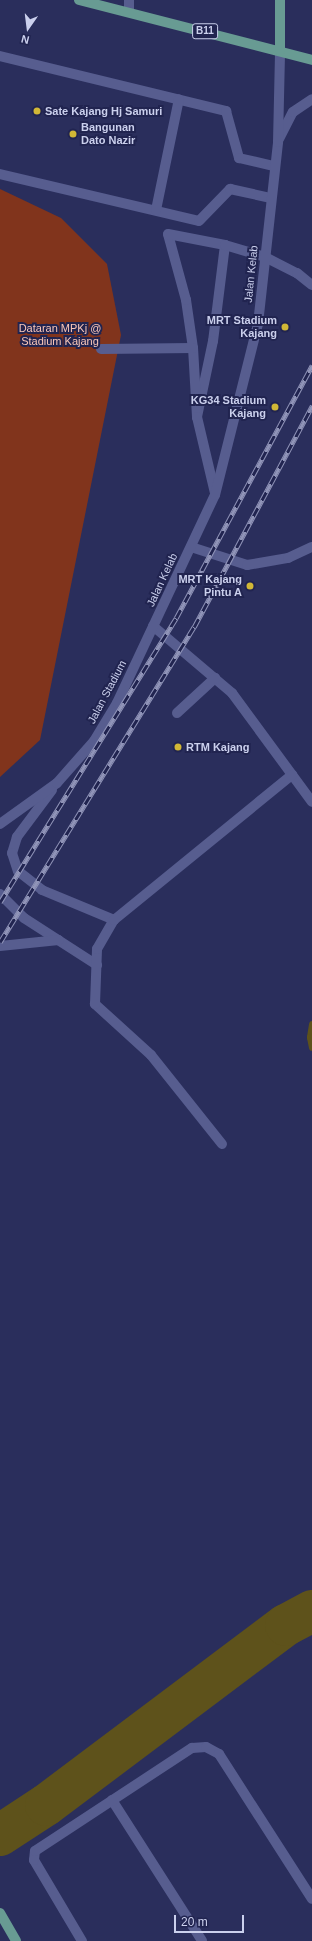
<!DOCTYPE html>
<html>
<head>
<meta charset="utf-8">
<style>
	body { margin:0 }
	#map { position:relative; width:312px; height:1941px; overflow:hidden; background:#2a2e5c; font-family:Arial,sans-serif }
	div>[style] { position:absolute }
	.green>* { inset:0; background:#81341c }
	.stream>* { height:7px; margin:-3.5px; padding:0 3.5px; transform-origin:3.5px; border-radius:3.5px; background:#5e521b }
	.river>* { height:42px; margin:-21px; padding:0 21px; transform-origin:21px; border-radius:21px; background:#5e521b }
	.minor>* { height:10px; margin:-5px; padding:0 5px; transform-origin:5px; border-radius:5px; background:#575d8f }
	.major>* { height:10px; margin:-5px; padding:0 5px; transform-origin:5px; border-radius:5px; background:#689b93 }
	.rail>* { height:4.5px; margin-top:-2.25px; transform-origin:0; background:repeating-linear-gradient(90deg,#212450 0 9px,#9094b8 0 18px); box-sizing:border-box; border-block:1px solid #9094b8 }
	.dots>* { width:11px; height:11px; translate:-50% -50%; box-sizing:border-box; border:2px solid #212450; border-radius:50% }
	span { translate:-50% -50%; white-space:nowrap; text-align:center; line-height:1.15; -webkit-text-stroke:4px #212450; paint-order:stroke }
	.shield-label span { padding:1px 3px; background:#212450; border:1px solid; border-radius:3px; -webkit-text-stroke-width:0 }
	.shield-label { font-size:10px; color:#cbd0ed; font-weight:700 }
	.poi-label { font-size:11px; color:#cbd0ed; font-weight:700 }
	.left { translate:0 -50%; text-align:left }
	.right { translate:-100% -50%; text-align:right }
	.street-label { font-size:11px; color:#cbd0ed }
	.park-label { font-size:11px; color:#fac7b8 }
	.north { position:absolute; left:8px; top:8px; width:40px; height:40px; -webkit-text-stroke:3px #212450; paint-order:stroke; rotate:194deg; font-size:11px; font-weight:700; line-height:16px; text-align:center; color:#cbd0ed }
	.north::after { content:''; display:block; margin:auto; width:14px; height:18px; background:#cbd0ed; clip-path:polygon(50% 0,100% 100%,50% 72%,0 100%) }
	.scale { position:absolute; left:174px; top:1915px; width:70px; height:18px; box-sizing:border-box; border:2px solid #cbd0ed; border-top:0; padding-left:5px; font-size:12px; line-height:14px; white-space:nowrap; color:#cbd0ed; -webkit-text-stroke:3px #212450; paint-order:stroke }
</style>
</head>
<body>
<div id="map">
	<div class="green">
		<i style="clip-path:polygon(0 189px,61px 218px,107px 264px,121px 335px,40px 740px,0 777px)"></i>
	</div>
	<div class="stream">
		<i style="left:312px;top:1024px;width:13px;rotate:99deg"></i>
		<i style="left:310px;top:1037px;width:10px;rotate:79deg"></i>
	</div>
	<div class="river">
		<i style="left:0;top:1835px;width:55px;rotate:-33.1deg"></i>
		<i style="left:46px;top:1805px;width:300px;rotate:-36.9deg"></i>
		<i style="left:286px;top:1625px;width:30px;rotate:-28deg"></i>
	</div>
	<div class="minor">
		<i style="left:129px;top:0;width:12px;rotate:90deg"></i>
		<i style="left:0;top:56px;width:233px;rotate:13.7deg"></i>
		<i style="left:226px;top:111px;width:49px;rotate:74.5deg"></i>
		<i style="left:239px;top:158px;width:37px;rotate:13deg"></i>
		<i style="left:279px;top:139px;width:30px;rotate:-63deg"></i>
		<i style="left:293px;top:112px;width:23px;rotate:-34deg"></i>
		<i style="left:0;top:174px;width:204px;rotate:13.3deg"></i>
		<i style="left:199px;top:221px;width:45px;rotate:-45.9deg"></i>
		<i style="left:230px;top:189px;width:42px;rotate:12.4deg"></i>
		<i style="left:156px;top:210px;width:113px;rotate:-78.3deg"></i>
		<i style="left:225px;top:245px;width:97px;rotate:97.1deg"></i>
		<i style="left:213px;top:341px;width:78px;rotate:101.9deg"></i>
		<i style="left:197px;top:417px;width:69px;rotate:-93.3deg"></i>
		<i style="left:193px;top:348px;width:49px;rotate:-98.3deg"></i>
		<i style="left:186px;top:300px;width:68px;rotate:-105.3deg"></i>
		<i style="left:168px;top:234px;width:58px;rotate:10.9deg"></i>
		<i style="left:225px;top:245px;width:42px;rotate:16.7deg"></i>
		<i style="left:265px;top:257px;width:36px;rotate:27deg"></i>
		<i style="left:297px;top:273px;width:19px;rotate:39deg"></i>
		<i style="left:101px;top:349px;width:92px;rotate:-0.6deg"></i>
		<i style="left:197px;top:417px;width:78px;rotate:76.7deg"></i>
		<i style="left:191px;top:547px;width:59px;rotate:17.8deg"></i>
		<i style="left:247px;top:565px;width:42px;rotate:-9.7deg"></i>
		<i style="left:288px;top:558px;width:26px;rotate:-25deg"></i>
		<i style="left:153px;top:626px;width:104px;rotate:40.3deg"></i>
		<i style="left:232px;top:693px;width:135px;rotate:53.7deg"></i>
		<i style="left:177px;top:713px;width:52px;rotate:-42.6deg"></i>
		<i style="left:52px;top:790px;width:59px;rotate:126.7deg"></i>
		<i style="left:17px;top:837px;width:17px;rotate:107deg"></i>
		<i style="left:12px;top:853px;width:19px;rotate:72deg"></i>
		<i style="left:18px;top:871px;width:31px;rotate:38deg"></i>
		<i style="left:42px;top:890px;width:78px;rotate:22.6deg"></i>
		<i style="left:0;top:824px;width:70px;rotate:-35.7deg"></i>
		<i style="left:57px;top:783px;width:56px;rotate:-48.6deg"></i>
		<i style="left:94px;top:741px;width:44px;rotate:-58.8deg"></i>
		<i style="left:117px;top:703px;width:230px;rotate:-64.8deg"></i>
		<i style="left:215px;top:495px;width:176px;rotate:-75.9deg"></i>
		<i style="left:258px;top:324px;width:183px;rotate:-83.7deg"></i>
		<i style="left:278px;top:142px;width:91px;rotate:-88.7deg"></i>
		<i style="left:0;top:894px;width:34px;rotate:45deg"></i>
		<i style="left:24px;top:918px;width:87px;rotate:32.8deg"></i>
		<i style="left:0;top:946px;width:59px;rotate:-5.8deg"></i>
		<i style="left:222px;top:1144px;width:114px;rotate:-128.6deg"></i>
		<i style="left:151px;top:1055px;width:76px;rotate:-137.7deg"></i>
		<i style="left:95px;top:1004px;width:55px;rotate:-87.9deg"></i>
		<i style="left:97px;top:949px;width:34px;rotate:-60deg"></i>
		<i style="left:114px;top:920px;width:230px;rotate:-39.2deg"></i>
		<i style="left:112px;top:1800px;width:167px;rotate:57.4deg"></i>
		<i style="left:82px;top:1941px;width:94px;rotate:-120.7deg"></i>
		<i style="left:34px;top:1860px;width:9px;rotate:-84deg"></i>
		<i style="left:35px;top:1851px;width:188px;rotate:-33.3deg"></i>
		<i style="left:192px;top:1748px;width:14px;rotate:-4deg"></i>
		<i style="left:206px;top:1747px;width:15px;rotate:28deg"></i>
		<i style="left:219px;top:1754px;width:172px;rotate:57.3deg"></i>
	</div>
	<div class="major">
		<i style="left:79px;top:0;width:241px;rotate:14.4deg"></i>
		<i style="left:280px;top:51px;width:51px;rotate:-90deg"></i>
		<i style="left:0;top:1913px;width:32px;rotate:60deg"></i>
	</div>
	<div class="rail">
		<i style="left:0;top:902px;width:334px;rotate:-58.2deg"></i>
		<i style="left:176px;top:618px;width:287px;rotate:-61.7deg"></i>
		<i style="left:0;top:942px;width:370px;rotate:-58.4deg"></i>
		<i style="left:194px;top:627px;width:251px;rotate:-61.9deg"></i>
	</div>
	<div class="dots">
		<i style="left:37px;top:111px;background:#d1b736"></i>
		<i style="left:73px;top:134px;background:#d1b736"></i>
		<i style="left:285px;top:327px;background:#d1b736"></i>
		<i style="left:275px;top:407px;background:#d1b736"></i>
		<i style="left:250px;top:586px;background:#d1b736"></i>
		<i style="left:178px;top:747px;background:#d1b736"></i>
	</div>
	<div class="shield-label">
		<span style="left:205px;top:31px">B11</span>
	</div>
	<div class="poi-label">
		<span class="left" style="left:45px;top:111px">Sate Kajang Hj Samuri</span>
		<span class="left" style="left:81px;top:134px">Bangunan<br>Dato Nazir</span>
		<span class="right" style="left:277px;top:327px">MRT Stadium<br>Kajang</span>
		<span class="right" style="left:266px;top:407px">KG34 Stadium<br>Kajang</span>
		<span class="right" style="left:242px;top:586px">MRT Kajang<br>Pintu A</span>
		<span class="left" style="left:186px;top:747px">RTM Kajang</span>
	</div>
	<div class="street-label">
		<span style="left:251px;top:274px;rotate:-84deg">Jalan Kelab</span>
		<span style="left:162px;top:580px;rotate:-65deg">Jalan Kelab</span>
		<span style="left:107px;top:692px;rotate:-62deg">Jalan Stadium</span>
	</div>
	<div class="park-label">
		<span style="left:60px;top:335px">Dataran MPKj @<br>Stadium Kajang</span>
	</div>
	<div class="north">N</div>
	<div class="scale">20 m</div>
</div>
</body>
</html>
